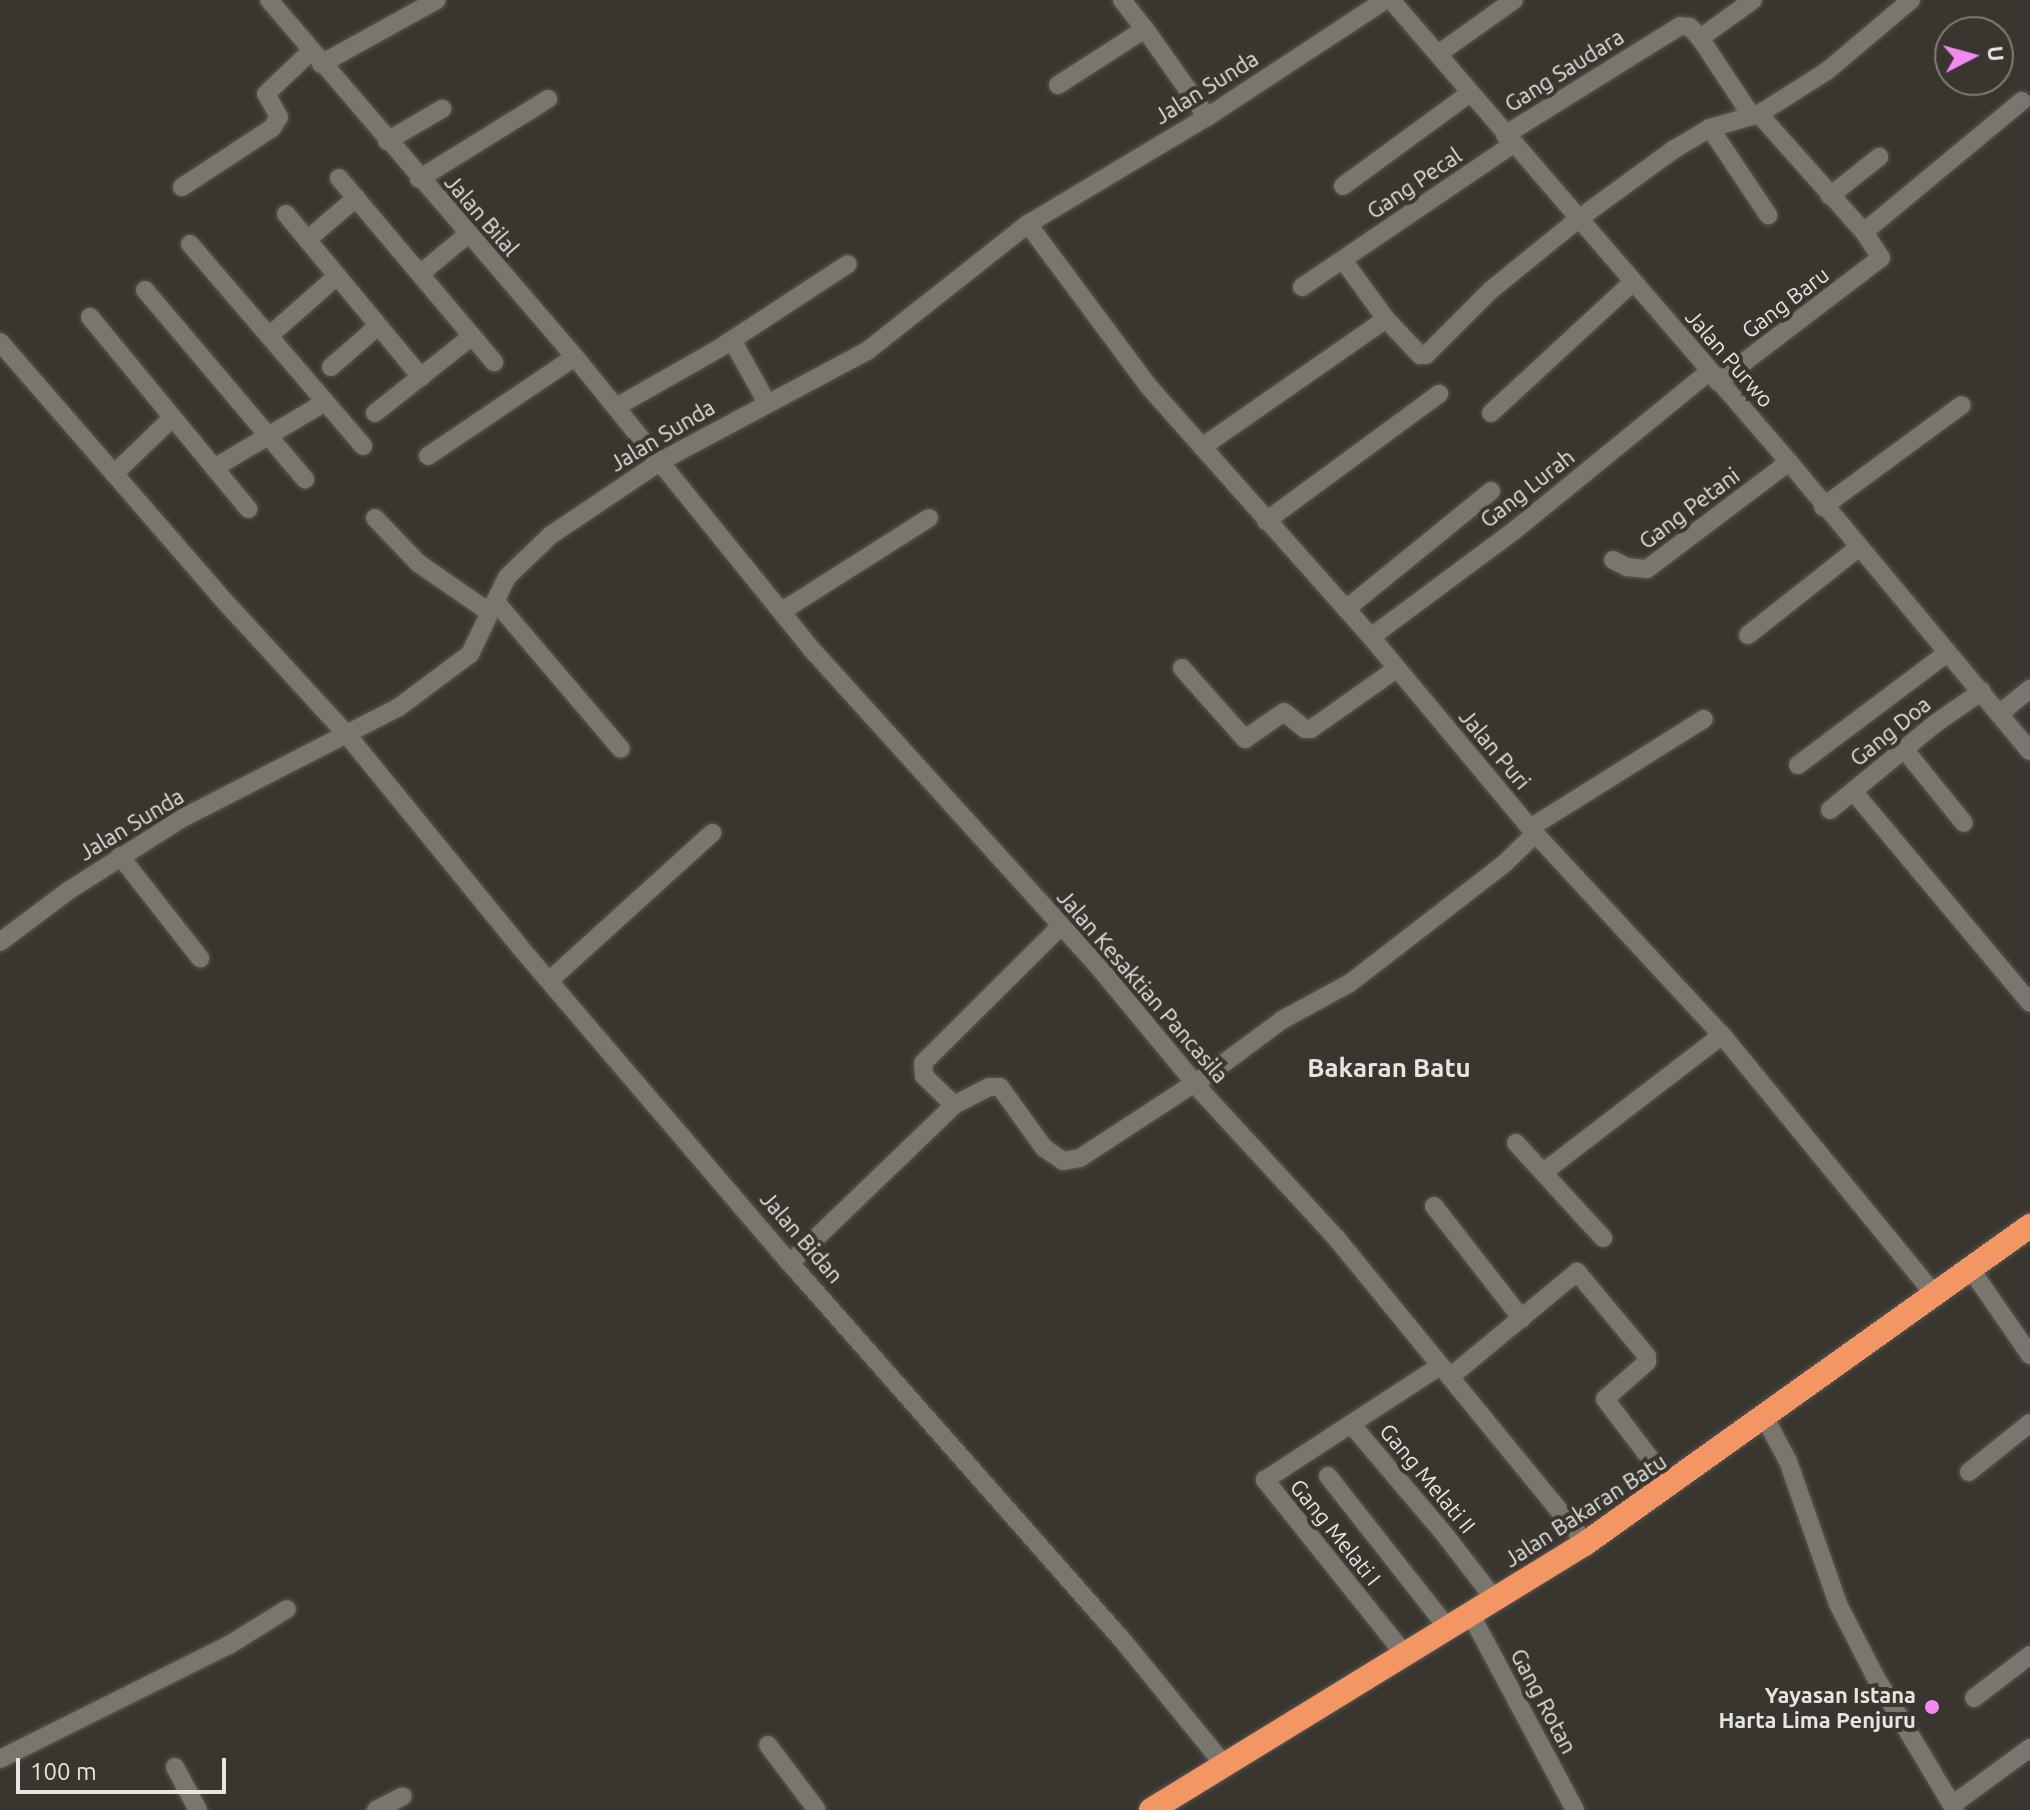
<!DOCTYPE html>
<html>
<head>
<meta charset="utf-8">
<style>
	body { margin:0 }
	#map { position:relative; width:2030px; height:1810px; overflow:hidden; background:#393630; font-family:Ubuntu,sans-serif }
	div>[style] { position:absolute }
	.roads { filter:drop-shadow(0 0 2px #585550) drop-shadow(0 0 2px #585550) }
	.minor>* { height:18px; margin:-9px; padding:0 9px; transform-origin:9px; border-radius:9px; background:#79756f }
	.highway>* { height:24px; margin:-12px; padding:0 12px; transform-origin:12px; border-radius:12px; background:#f49564 }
	.dots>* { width:22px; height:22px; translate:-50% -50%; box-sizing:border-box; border:4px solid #393630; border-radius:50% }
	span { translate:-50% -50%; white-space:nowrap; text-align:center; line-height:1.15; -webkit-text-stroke:8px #393630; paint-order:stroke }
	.street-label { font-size:22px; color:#e7e5e1 }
	.poi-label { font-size:22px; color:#e7e5e1; font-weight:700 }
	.right { translate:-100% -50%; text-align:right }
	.quarter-label { font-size:26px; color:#e7e5e1; font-weight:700 }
	.north { position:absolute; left:1934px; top:16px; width:80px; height:80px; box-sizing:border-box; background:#393630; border:2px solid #7f7c77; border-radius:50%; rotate:84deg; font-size:22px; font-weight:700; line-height:32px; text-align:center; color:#e7e5e1 }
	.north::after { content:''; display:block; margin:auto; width:28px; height:36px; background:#f38af2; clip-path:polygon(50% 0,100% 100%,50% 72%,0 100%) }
	.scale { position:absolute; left:16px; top:1758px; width:210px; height:36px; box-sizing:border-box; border:4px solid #e7e5e1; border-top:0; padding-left:10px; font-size:24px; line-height:28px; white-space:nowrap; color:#e7e5e1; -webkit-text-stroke:6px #393630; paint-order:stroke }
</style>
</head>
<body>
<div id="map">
	<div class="roads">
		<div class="minor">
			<i style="left:269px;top:0;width:470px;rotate:49.4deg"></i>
			<i style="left:575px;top:357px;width:381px;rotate:51deg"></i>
			<i style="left:815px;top:653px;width:421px;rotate:47.9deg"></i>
			<i style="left:1097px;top:965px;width:165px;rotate:50.4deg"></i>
			<i style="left:1202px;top:1092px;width:200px;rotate:47.4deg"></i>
			<i style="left:1337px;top:1239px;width:393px;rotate:50.7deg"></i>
			<i style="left:1122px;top:0;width:37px;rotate:52deg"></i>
			<i style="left:1391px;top:0;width:610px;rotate:49.26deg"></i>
			<i style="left:1789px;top:462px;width:376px;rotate:50.2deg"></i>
			<i style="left:1700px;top:38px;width:65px;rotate:-35.6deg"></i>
			<i style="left:1438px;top:54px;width:93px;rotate:-35.4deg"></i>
			<i style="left:321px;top:64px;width:132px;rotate:-28.9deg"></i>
			<i style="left:1058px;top:85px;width:103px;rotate:-32.8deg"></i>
			<i style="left:1145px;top:29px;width:108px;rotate:54.8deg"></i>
			<i style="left:1710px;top:128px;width:105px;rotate:56.3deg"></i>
			<i style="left:1505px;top:135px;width:206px;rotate:-31.9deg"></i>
			<i style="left:1680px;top:26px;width:10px;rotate:6deg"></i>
			<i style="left:1690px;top:27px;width:15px;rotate:48deg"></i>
			<i style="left:1700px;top:38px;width:92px;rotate:56.5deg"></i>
			<i style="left:387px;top:141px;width:64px;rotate:-30.2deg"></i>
			<i style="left:339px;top:178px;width:241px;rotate:49.9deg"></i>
			<i style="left:419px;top:179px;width:152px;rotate:-31.8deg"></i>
			<i style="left:1343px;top:186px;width:157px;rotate:-36.2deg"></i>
			<i style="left:182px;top:187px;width:108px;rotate:-33.2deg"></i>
			<i style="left:272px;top:128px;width:13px;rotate:-58deg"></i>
			<i style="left:279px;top:117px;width:26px;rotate:-119deg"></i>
			<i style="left:266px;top:94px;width:62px;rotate:-43.7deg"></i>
			<i style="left:1830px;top:196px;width:63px;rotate:-38.5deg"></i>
			<i style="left:286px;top:214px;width:212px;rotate:50.4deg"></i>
			<i style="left:1028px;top:224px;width:204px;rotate:53.4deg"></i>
			<i style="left:1150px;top:388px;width:333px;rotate:48.4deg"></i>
			<i style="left:1371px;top:637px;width:249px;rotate:50.2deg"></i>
			<i style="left:1530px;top:828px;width:282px;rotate:47.2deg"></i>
			<i style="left:1722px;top:1035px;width:338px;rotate:50.7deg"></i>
			<i style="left:1864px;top:232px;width:205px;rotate:-39.7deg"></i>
			<i style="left:307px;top:240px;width:65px;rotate:-40.6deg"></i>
			<i style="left:190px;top:244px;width:266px;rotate:49.4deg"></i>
			<i style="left:420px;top:274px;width:62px;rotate:-39.8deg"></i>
			<i style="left:1302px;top:287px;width:254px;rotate:-34.1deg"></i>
			<i style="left:145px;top:290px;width:248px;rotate:49.8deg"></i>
			<i style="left:90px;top:317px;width:249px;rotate:50.5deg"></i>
			<i style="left:1386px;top:319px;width:50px;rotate:46.6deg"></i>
			<i style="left:1420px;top:355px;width:6px"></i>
			<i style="left:1426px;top:355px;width:92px;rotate:-45deg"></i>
			<i style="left:1491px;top:290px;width:111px;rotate:-39.1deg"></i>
			<i style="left:1577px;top:220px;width:119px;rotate:-36.1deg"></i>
			<i style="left:1673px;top:150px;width:43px;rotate:-30.7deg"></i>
			<i style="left:1710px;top:128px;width:51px;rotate:-15.9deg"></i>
			<i style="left:1759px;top:114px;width:80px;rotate:-32.3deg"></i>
			<i style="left:1827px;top:71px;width:110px;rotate:-40.2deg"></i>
			<i style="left:269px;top:336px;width:91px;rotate:-41.4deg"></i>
			<i style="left:732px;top:340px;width:72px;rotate:60.9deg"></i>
			<i style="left:0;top:342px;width:333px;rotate:49.1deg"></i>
			<i style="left:218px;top:594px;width:193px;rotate:47.5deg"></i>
			<i style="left:348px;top:736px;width:271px;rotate:50.8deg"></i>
			<i style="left:519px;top:946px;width:417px;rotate:49.5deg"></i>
			<i style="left:790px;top:1263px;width:505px;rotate:48.61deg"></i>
			<i style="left:1124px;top:1642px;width:160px;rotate:50.8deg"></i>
			<i style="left:331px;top:367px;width:62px;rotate:-41.1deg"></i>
			<i style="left:1718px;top:382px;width:205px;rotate:-37.3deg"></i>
			<i style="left:1881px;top:258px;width:31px;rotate:-123deg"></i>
			<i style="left:1864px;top:232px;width:158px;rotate:-131.7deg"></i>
			<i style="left:616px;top:407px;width:117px;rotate:-29.6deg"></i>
			<i style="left:718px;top:349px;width:155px;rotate:-33.2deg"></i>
			<i style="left:375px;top:413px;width:124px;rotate:-38.4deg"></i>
			<i style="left:1491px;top:413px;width:193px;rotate:-42.7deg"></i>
			<i style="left:1202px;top:447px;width:224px;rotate:-34.8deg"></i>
			<i style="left:1386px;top:319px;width:73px;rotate:-126.1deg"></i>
			<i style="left:428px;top:456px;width:177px;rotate:-34deg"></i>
			<i style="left:214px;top:468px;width:129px;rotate:-30.7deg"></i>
			<i style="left:114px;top:474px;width:81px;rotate:-44deg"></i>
			<i style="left:1823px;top:507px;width:172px;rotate:-36.3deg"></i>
			<i style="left:375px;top:518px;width:62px;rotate:46.3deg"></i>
			<i style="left:418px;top:563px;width:86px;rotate:34.6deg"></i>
			<i style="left:1266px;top:521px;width:215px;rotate:-36.3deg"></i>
			<i style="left:1613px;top:560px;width:16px;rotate:27deg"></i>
			<i style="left:1627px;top:567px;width:20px;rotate:6deg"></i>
			<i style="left:1647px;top:569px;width:178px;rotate:-37deg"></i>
			<i style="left:495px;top:601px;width:194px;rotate:49.6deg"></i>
			<i style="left:1346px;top:609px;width:187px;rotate:-39.1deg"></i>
			<i style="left:782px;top:611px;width:174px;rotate:-32.3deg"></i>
			<i style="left:1748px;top:635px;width:140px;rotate:-38.3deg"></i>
			<i style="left:1371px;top:637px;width:179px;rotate:-36.6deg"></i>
			<i style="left:1515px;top:530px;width:250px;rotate:-39.2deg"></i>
			<i style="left:1182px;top:668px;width:95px;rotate:48.4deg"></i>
			<i style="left:1245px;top:739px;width:47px;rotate:-34.7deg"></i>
			<i style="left:1284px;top:712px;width:27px;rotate:39deg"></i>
			<i style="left:1305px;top:729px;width:6px"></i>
			<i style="left:1311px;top:729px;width:104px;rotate:-35.2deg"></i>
			<i style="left:1999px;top:714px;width:40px;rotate:-39deg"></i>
			<i style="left:1904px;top:749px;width:95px;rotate:51deg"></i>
			<i style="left:1798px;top:765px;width:186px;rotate:-36.9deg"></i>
			<i style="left:1853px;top:791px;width:276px;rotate:50.1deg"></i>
			<i style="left:1830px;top:810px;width:137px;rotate:-39.4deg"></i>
			<i style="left:1936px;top:723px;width:56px;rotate:-34.8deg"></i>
			<i style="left:1530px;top:828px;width:205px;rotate:-32.1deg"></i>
			<i style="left:120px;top:856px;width:130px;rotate:51.9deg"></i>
			<i style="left:0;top:942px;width:85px;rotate:-36.9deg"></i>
			<i style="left:68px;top:891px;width:134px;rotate:-32.5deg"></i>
			<i style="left:181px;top:819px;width:245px;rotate:-27.2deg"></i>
			<i style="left:399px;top:707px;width:89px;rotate:-36.7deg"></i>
			<i style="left:470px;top:654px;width:85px;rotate:-64.3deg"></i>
			<i style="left:507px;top:577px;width:61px;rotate:-43.7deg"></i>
			<i style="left:551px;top:535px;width:133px;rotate:-33.9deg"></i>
			<i style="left:661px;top:461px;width:234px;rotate:-28.1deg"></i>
			<i style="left:867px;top:351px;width:205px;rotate:-38.3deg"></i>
			<i style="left:1028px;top:224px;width:209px;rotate:-30.9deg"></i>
			<i style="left:1207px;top:117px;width:213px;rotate:-33.3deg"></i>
			<i style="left:550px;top:980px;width:219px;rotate:-42.2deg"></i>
			<i style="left:954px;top:1105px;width:39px;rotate:-27deg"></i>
			<i style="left:989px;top:1087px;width:11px"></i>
			<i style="left:1000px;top:1087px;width:75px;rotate:54.2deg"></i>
			<i style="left:1044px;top:1148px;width:23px;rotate:34deg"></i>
			<i style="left:1063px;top:1161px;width:17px;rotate:-10deg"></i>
			<i style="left:1080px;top:1158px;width:163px;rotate:-33.2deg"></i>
			<i style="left:1216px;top:1069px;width:82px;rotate:-36.6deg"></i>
			<i style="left:1282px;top:1020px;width:77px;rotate:-28.6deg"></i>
			<i style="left:1350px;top:983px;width:196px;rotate:-37.7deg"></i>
			<i style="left:1505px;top:863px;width:42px;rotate:-44deg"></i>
			<i style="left:1516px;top:1143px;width:129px;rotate:47.5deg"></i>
			<i style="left:1545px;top:1171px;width:223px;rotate:-37.5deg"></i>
			<i style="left:1434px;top:1206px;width:143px;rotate:52.1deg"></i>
			<i style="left:790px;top:1263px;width:228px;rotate:-43.9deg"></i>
			<i style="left:954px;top:1105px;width:42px;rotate:-136deg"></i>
			<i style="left:924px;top:1076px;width:13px;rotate:-94deg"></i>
			<i style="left:923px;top:1063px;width:193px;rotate:-44.8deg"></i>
			<i style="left:1970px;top:1268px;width:106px;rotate:55.4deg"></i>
			<i style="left:1450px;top:1377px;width:165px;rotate:-39.6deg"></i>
			<i style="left:1577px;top:1272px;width:109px;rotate:50.2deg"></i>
			<i style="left:1647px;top:1356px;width:6px;rotate:90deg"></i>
			<i style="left:1647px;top:1362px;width:56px;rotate:138.6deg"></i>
			<i style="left:1605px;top:1399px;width:109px;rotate:52.8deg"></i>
			<i style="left:1765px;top:1418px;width:49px;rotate:61.9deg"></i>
			<i style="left:1788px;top:1461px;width:151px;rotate:70.7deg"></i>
			<i style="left:1838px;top:1604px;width:81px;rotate:62.8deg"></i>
			<i style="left:1875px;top:1676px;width:156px;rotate:59.2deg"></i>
			<i style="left:1351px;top:1424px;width:145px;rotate:49.7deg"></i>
			<i style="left:1445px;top:1535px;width:83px;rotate:52.3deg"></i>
			<i style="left:1969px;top:1472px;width:78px;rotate:-38.8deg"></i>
			<i style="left:1328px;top:1476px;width:196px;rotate:51.8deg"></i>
			<i style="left:1471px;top:1615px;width:221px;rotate:61.9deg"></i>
			<i style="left:1406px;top:1656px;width:226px;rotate:-128.7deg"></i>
			<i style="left:1265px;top:1480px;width:209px;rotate:-33.1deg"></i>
			<i style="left:1974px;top:1698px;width:71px;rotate:-37.5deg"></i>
			<i style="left:768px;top:1745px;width:81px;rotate:53deg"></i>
			<i style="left:0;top:1759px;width:256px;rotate:-26.5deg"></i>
			<i style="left:229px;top:1645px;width:68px;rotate:-31.8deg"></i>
			<i style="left:175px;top:1767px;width:49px;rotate:61.9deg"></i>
			<i style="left:1952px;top:1805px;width:97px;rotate:-36.2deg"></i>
			<i style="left:376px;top:1810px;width:30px;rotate:-27deg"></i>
		</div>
		<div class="highway">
			<i style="left:1151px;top:1810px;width:510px;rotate:-31.54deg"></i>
			<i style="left:1586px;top:1543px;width:546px;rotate:-35.53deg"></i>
		</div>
	</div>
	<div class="dots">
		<i style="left:1932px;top:1707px;background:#f38af2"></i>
	</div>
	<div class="street-label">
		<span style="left:1564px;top:70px;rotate:-32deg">Gang Saudara</span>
		<span style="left:1206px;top:87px;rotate:-32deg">Jalan Sunda</span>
		<span style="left:1414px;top:183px;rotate:-34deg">Gang Pecal</span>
		<span style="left:482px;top:215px;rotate:49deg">Jalan Bilal</span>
		<span style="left:1785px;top:302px;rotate:-37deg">Gang Baru</span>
		<span style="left:1730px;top:358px;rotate:49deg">Jalan Purwo</span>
		<span style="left:662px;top:435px;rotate:-31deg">Jalan Sunda</span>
		<span style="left:1527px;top:488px;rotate:-38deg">Gang Lurah</span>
		<span style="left:1689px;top:508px;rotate:-37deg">Gang Petani</span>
		<span style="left:1890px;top:731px;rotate:-39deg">Gang Doa</span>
		<span style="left:1495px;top:749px;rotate:50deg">Jalan Puri</span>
		<span style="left:131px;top:824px;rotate:-31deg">Jalan Sunda</span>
		<span style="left:1143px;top:986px;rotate:49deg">Jalan Kesaktian Pancasila</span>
		<span style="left:802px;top:1237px;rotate:49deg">Jalan Bidan</span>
		<span style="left:1428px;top:1478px;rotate:50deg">Gang Melati II</span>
		<span style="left:1585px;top:1510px;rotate:-33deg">Jalan Bakaran Batu</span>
		<span style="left:1336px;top:1532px;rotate:51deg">Gang Melati I</span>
		<span style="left:1544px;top:1701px;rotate:62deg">Gang Rotan</span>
	</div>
	<div class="poi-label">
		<span class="right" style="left:1916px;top:1707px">Yayasan Istana<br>Harta Lima Penjuru</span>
	</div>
	<div class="quarter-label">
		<span style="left:1389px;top:1068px">Bakaran Batu</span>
	</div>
	<div class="north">U</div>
	<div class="scale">100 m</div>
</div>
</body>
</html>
